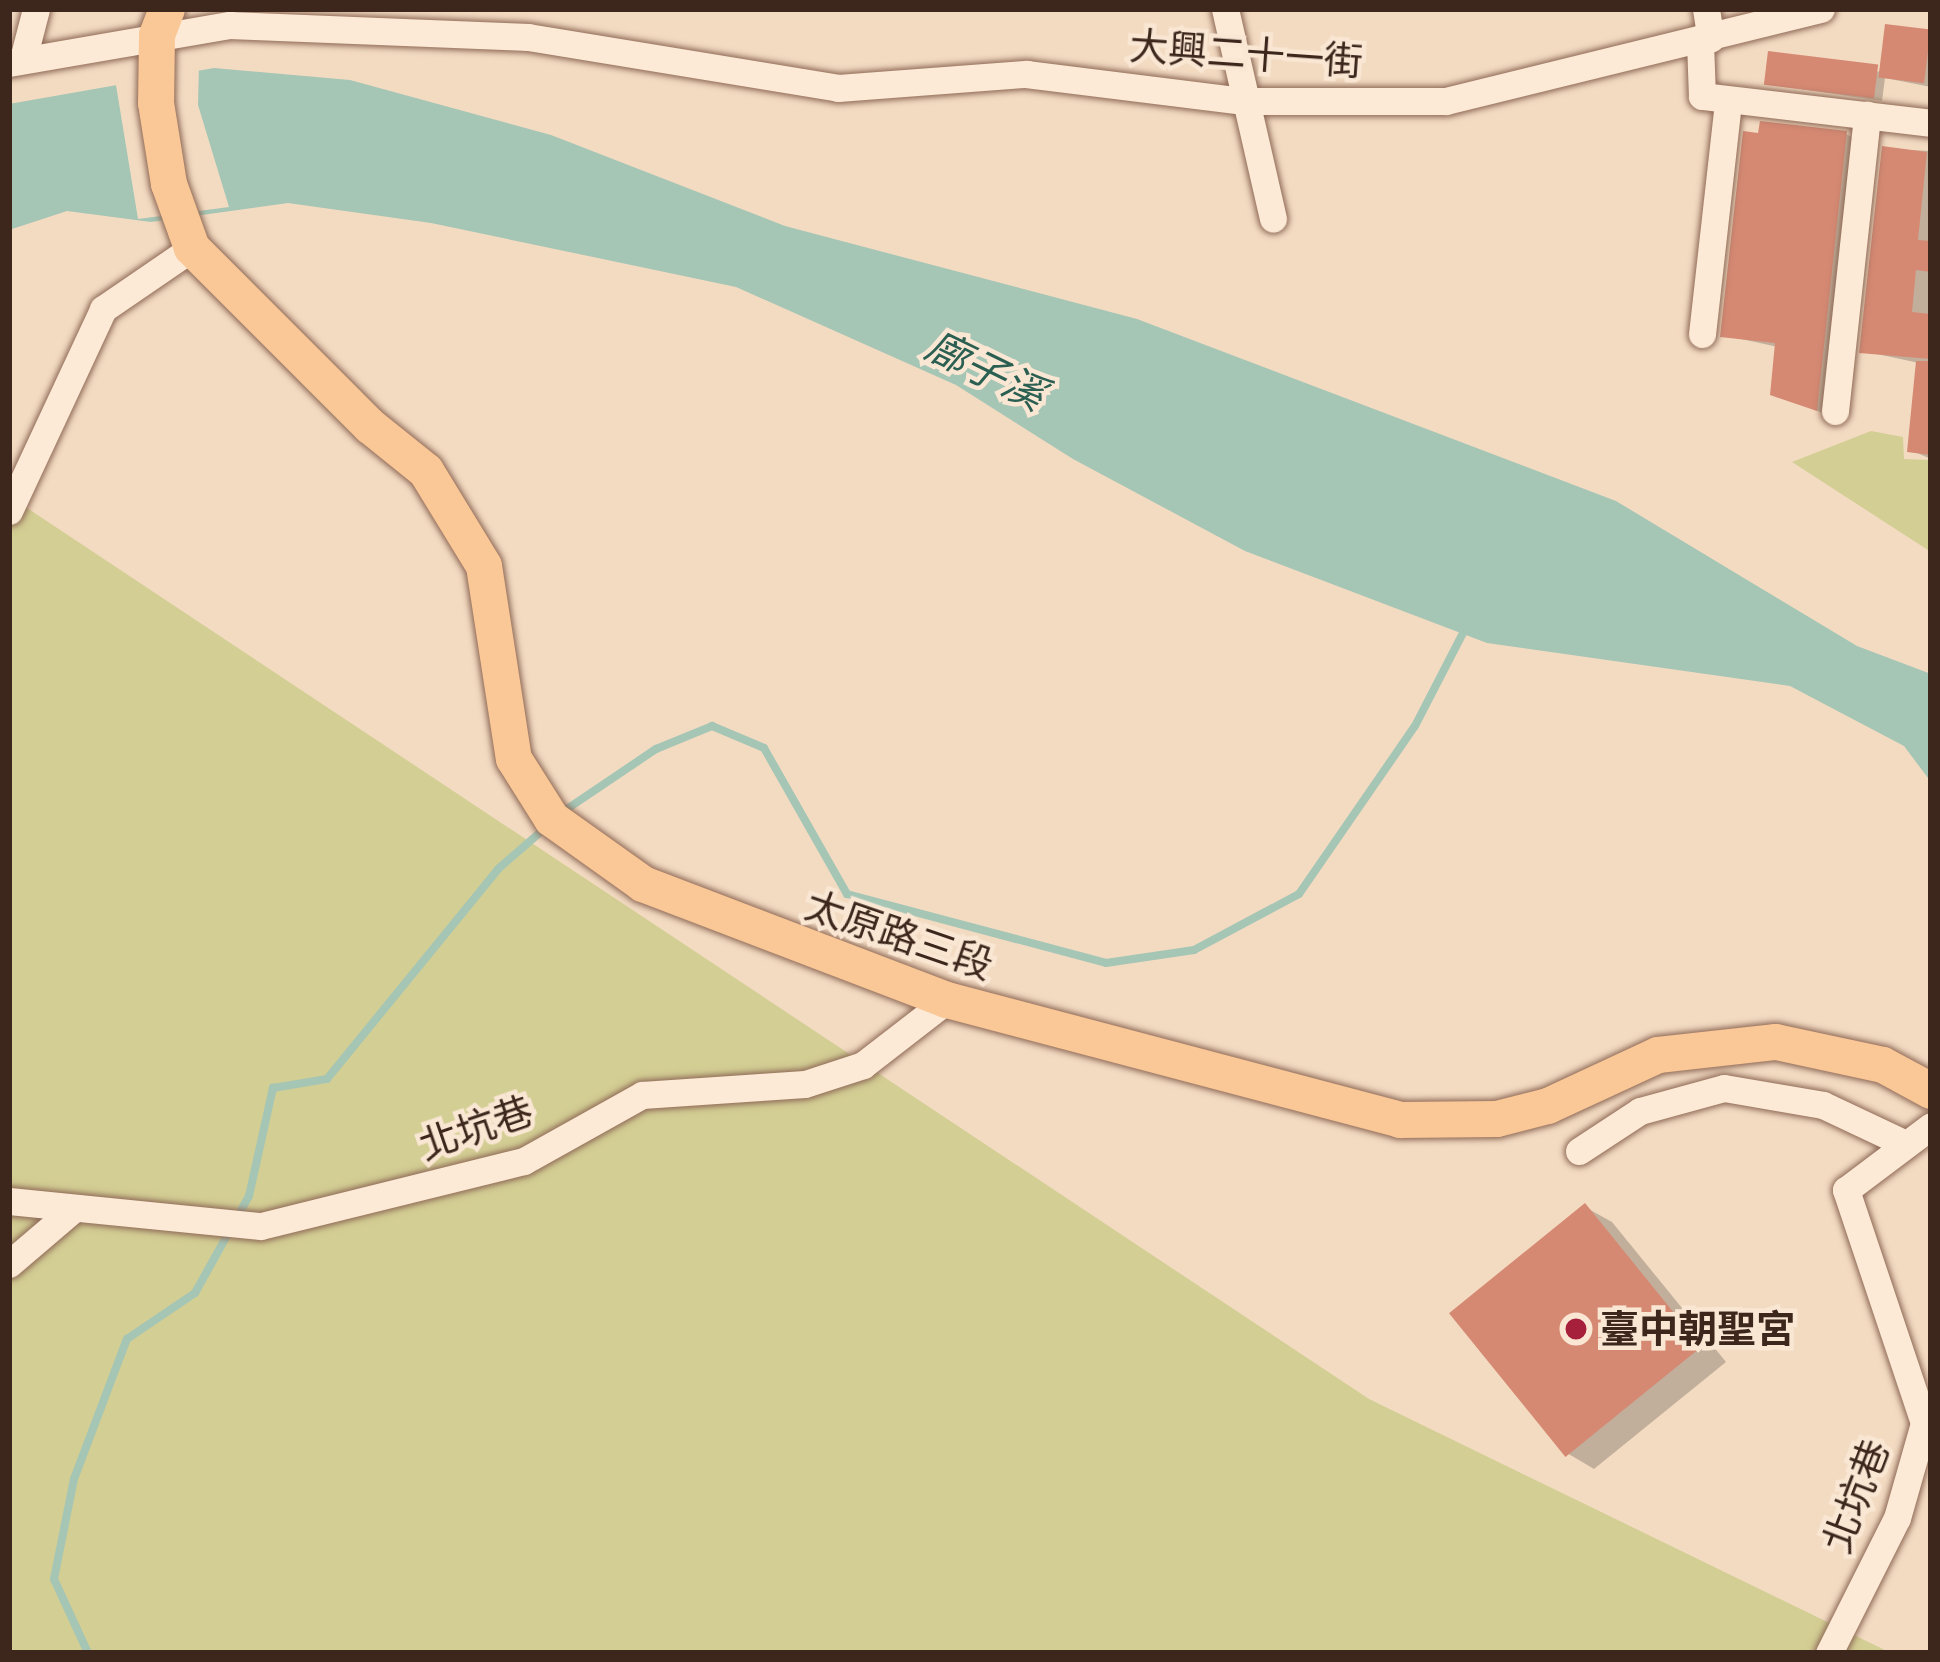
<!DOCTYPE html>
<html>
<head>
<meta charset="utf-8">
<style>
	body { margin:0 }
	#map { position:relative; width:1940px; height:1662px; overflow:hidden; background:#f3dbc2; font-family:Lora,"Noto Sans TC",serif }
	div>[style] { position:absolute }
	.green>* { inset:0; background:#d3ce94 }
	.water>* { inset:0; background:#a5c5b5 }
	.pier>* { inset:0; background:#f3dbc2 }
	.shadow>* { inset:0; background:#0003 }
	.stream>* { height:8px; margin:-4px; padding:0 4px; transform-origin:4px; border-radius:4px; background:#a5c5b5 }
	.building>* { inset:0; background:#d58973; transform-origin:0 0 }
	.roads { filter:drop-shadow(0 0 3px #8f6a57) drop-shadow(0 0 3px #8f6a57) }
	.minor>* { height:27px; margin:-13.5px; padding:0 13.5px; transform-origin:13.5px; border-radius:13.5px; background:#fcead6 }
	.major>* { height:36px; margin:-18px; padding:0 18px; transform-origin:18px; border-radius:18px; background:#fac796 }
	.dots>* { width:33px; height:33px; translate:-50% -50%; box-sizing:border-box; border:6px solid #f9e6d3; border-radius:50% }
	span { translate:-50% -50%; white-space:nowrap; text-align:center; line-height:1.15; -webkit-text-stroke:9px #f9e6d3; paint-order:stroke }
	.street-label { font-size:39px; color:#3d261c }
	.poi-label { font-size:39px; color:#3d261c; font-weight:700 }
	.left { translate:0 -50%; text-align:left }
	.water-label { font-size:42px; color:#2a5f51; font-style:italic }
	.frame { position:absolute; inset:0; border:12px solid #3d261c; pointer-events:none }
</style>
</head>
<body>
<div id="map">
	<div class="green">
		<i style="clip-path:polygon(1871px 431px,1903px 437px,1904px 459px,1931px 460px,1931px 552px,1792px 462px)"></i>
		<i style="clip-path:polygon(9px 496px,1369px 1399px,1891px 1653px,9px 1653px)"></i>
	</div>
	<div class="water">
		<i style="clip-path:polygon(214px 68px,350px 80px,551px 135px,785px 226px,1137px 319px,1616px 501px,1857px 646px,1931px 674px,1931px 782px,1904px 746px,1790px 686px,1487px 643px,1245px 551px,1073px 459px,956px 385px,736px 287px,431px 223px,288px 203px,151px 222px,67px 211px,9px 230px,9px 104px)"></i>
	</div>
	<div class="pier">
		<i style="clip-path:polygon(199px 64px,198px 105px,229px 207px,138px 219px,115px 79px)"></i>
	</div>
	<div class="shadow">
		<i style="clip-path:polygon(1931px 32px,1931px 87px,1885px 78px,1882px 101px,1767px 84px,1882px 71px)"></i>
		<i style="clip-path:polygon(1846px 134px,1859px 141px,1830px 416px,1773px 393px,1778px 347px,1723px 335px)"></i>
		<i style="clip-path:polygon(1884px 149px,1931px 151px,1931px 459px,1910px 450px,1919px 363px,1863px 351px)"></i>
		<i style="clip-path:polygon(1585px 1207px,1612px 1222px,1726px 1362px,1594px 1469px,1567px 1453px)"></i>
	</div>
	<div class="stream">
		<i style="left:564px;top:811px;width:111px;rotate:-34deg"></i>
		<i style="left:656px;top:749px;width:61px;rotate:-22.3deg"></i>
		<i style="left:712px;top:726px;width:56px;rotate:22.9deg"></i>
		<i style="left:764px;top:748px;width:168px;rotate:60.4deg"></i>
		<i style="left:847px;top:894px;width:268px;rotate:14.9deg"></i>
		<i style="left:1106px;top:963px;width:89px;rotate:-8.4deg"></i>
		<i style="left:1194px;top:950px;width:119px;rotate:-28.1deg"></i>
		<i style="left:1299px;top:894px;width:204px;rotate:-55.4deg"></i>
		<i style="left:1415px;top:726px;width:109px;rotate:-62.7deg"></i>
		<i style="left:88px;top:1653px;width:81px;rotate:-114.7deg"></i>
		<i style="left:54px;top:1579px;width:102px;rotate:-78.7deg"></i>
		<i style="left:74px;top:1479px;width:150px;rotate:-69.3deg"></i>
		<i style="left:127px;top:1339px;width:82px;rotate:-34.1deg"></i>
		<i style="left:195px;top:1293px;width:111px;rotate:-60.9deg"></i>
		<i style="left:249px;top:1196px;width:111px;rotate:-77.5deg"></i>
		<i style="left:273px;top:1088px;width:55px;rotate:-9.5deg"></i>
		<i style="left:327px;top:1079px;width:271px;rotate:-50.8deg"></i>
		<i style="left:498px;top:869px;width:61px;rotate:-41deg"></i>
	</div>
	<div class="building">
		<i style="left:1885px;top:24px;width:46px;height:54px;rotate:7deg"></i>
		<i style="left:1768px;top:51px;width:111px;height:34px;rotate:7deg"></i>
		<i style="clip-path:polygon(1760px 121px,1847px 131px,1817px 411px,1770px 395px,1775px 343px,1720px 337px,1743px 131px,1758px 133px)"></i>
		<i style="clip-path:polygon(1882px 146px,1927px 152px,1918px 240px,1931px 241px,1931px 272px,1916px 270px,1912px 312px,1931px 314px,1931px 359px,1859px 353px)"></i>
		<i style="clip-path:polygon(1916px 361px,1931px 361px,1931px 455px,1907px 452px)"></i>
		<i style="left:1585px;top:1203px;width:185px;height:175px;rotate:51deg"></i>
	</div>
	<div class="roads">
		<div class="minor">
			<i style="left:1225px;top:9px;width:215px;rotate:77.1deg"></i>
			<i style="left:1706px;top:9px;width:30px;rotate:81deg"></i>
			<i style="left:1700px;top:42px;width:54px;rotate:87.9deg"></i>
			<i style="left:1702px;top:96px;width:231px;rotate:6.7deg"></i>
			<i style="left:23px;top:59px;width:52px;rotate:-75.4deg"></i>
			<i style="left:9px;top:63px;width:224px;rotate:-9.8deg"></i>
			<i style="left:230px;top:25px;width:298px;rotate:2.3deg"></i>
			<i style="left:528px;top:37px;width:314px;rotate:9.3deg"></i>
			<i style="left:838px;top:88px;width:189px;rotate:-4.3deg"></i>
			<i style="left:1026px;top:74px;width:220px;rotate:7.1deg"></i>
			<i style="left:1244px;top:101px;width:202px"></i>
			<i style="left:1446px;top:101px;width:386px;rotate:-13.8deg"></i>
			<i style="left:1702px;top:334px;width:233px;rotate:-83.6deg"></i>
			<i style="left:1835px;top:411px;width:298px;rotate:-83.8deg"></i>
			<i style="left:9px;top:511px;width:223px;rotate:-65deg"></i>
			<i style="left:103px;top:309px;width:108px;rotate:-34.4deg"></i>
			<i style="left:1579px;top:1151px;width:73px;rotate:-33.3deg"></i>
			<i style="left:1640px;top:1111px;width:87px;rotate:-15.3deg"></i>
			<i style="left:1724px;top:1088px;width:100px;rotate:9.7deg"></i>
			<i style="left:1823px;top:1105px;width:92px;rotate:25.2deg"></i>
			<i style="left:9px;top:1201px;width:253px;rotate:5.7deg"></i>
			<i style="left:261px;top:1226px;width:271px;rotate:-13.9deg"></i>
			<i style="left:524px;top:1161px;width:135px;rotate:-29.2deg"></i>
			<i style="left:642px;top:1095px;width:163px;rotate:-3.9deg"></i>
			<i style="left:805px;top:1084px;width:61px;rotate:-18.1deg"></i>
			<i style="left:863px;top:1065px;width:106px;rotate:-37.7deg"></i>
			<i style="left:9px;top:1264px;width:82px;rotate:-40.5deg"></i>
			<i style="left:1829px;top:1653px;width:151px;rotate:-63.3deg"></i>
			<i style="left:1897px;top:1518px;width:99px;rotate:-74.1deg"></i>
			<i style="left:1924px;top:1423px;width:246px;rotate:-108.5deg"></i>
			<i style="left:1846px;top:1190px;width:106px;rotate:-37deg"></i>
		</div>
		<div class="major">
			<i style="left:167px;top:9px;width:28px;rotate:111deg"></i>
			<i style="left:157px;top:35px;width:68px;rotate:90.8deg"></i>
			<i style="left:156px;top:103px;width:82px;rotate:80.9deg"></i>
			<i style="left:169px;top:184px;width:68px;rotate:70.2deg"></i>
			<i style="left:192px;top:248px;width:252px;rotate:45deg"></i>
			<i style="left:370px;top:426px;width:72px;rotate:38.8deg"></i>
			<i style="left:426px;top:471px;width:111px;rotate:58.6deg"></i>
			<i style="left:484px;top:566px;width:195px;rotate:81.2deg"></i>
			<i style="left:514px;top:759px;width:71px;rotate:57.7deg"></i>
			<i style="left:552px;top:819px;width:112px;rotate:35.5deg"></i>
			<i style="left:643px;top:884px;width:325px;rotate:20.9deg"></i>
			<i style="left:947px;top:1000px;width:469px;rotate:14.8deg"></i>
			<i style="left:1400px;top:1120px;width:97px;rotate:-0.6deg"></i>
			<i style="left:1497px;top:1119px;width:53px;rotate:-14.3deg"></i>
			<i style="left:1548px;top:1106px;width:121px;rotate:-24.9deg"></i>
			<i style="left:1658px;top:1055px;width:119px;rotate:-6.3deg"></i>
			<i style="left:1776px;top:1042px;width:109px;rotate:12.1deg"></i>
			<i style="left:1883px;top:1065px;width:55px;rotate:28.4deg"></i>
		</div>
	</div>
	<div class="dots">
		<i style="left:1576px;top:1329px;background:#a61f3b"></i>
	</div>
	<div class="street-label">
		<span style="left:1246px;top:54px;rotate:4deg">大興二十一街</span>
		<span style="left:899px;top:935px;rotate:19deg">太原路三段</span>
		<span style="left:476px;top:1128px;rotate:-19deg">北坑巷</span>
		<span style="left:1856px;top:1496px;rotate:-69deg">北坑巷</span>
	</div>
	<div class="poi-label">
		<span class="left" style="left:1600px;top:1329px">臺中朝聖宮</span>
	</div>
	<div class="water-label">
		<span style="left:986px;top:370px;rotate:26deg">廍子溪</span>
	</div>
	<div class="frame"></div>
</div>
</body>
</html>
